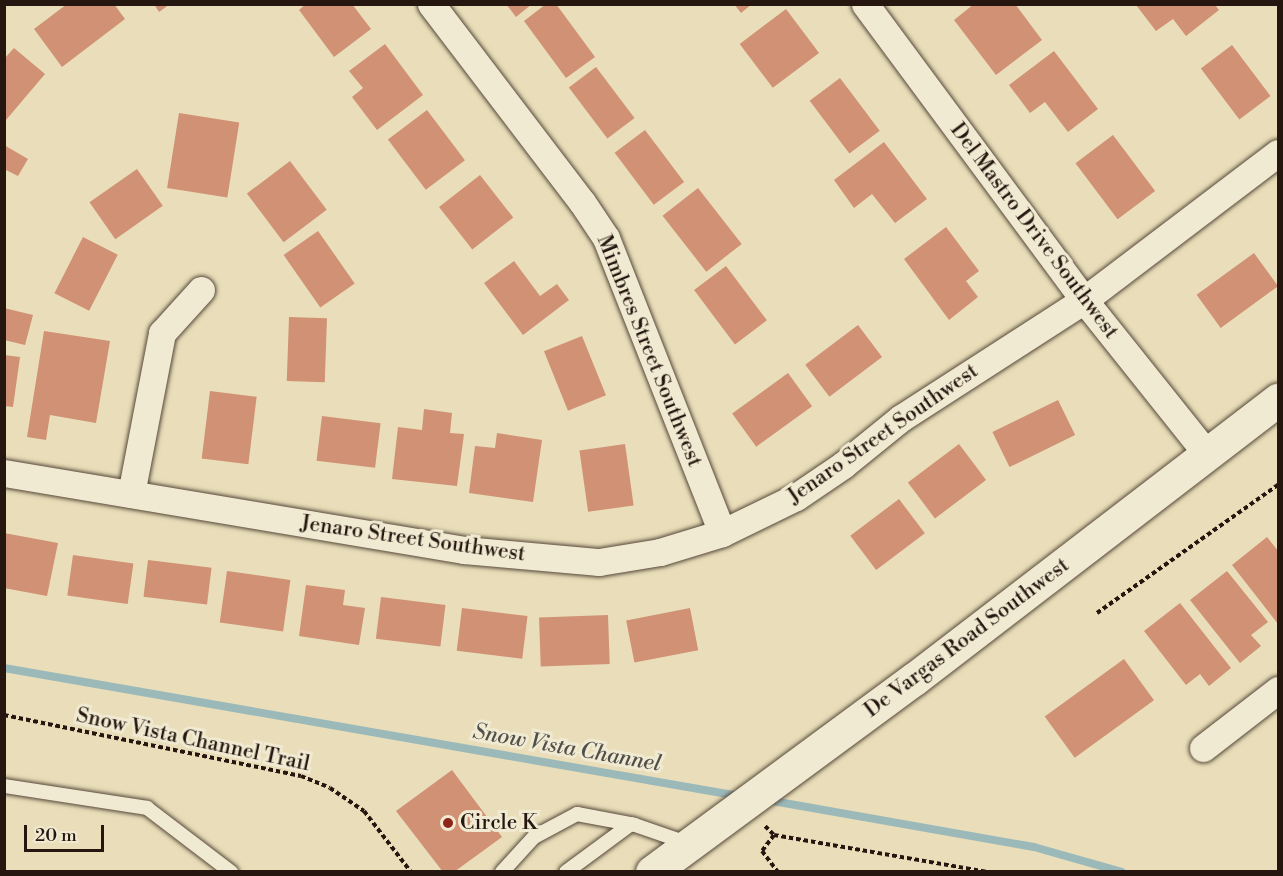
<!DOCTYPE html>
<html>
<head>
<meta charset="utf-8">
<style>
	body { margin:0 }
	#map { position:relative; width:1283px; height:876px; overflow:hidden; background:#e9deb9; font-family:"Libre Bodoni",serif }
	div>[style] { position:absolute }
	.stream>* { height:8px; margin:-4px; padding:0 4px; transform-origin:4px; border-radius:4px; background:#9cb9ba }
	.building>* { inset:0; background:#d09175; transform-origin:0 0 }
	.path>* { height:4px; margin-top:-2px; transform-origin:0; background:repeating-linear-gradient(90deg,#25160f 0 4.5px,transparent 0 7.5px) }
	.roads { filter:drop-shadow(0 0 2px #56483a) drop-shadow(0 0 2px #56483a) }
	.service>* { height:14px; margin:-7px; padding:0 7px; transform-origin:7px; border-radius:7px; background:#f1ead2 }
	.minor>* { height:27px; margin:-13.5px; padding:0 13.5px; transform-origin:13.5px; border-radius:13.5px; background:#f1ead2 }
	.tertiary>* { height:33px; margin:-16.5px; padding:0 16.5px; transform-origin:16.5px; border-radius:16.5px; background:#f1ead2 }
	.dots>* { width:16px; height:16px; translate:-50% -50%; box-sizing:border-box; border:3px solid #f1ead2; border-radius:50% }
	span { translate:-50% -50%; white-space:nowrap; text-align:center; line-height:1.15; -webkit-text-stroke:6px #f1ead2; paint-order:stroke }
	.street-label { font-size:21px; color:#25160f }
	.poi-label { font-size:21px; color:#25160f }
	.left { translate:0 -50%; text-align:left }
	.water-label { font-size:22px; color:#4f4f4b; font-style:italic }
	.frame { position:absolute; inset:0; border:6px solid #25160f; pointer-events:none }
	.scale { position:absolute; left:24px; top:825px; width:80px; height:27px; box-sizing:border-box; border:3px solid #25160f; border-top:0; padding-left:8px; font-size:18px; line-height:21px; white-space:nowrap; color:#25160f; -webkit-text-stroke:4px #f1ead2; paint-order:stroke }
</style>
</head>
<body>
<div id="map">
	<div class="stream">
		<i style="left:4px;top:668px;width:746px;rotate:9.88deg"></i>
		<i style="left:767px;top:800px;width:271px;rotate:10deg"></i>
		<i style="left:1034px;top:847px;width:91px;rotate:15.9deg"></i>
	</div>
	<div class="building">
		<i style="clip-path:polygon(67px 4px,114px 4px,125px 19px,62px 67px,34px 29px)"></i>
		<i style="clip-path:polygon(154px 4px,170px 4px,159px 12px)"></i>
		<i style="clip-path:polygon(306px 4px,352px 4px,371px 29px,334px 57px,299px 10px)"></i>
		<i style="clip-path:polygon(506px 4px,532px 4px,516px 17px)"></i>
		<i style="clip-path:polygon(546px 4px,556px 4px,595px 57px,566px 78px,524px 21px)"></i>
		<i style="clip-path:polygon(734px 4px,752px 4px,741px 13px)"></i>
		<i style="clip-path:polygon(974px 4px,1015px 4px,1042px 40px,996px 75px,954px 20px)"></i>
		<i style="clip-path:polygon(1136px 5px,1215px 5px,1219px 10px,1186px 36px,1173px 19px,1156px 31px)"></i>
		<i style="left:786px;top:9px;width:55px;height:58px;rotate:53deg"></i>
		<i style="clip-path:polygon(385px 44px,423px 95px,377px 130px,352px 97px,363px 88px,349px 71px)"></i>
		<i style="left:1232px;top:45px;width:64px;height:39px;rotate:53deg"></i>
		<i style="clip-path:polygon(14px 48px,45px 74px,6px 120px,4px 59px)"></i>
		<i style="clip-path:polygon(1054px 51px,1098px 109px,1068px 132px,1045px 102px,1030px 113px,1009px 85px)"></i>
		<i style="left:596px;top:67px;width:64px;height:34px;rotate:53deg"></i>
		<i style="left:840px;top:78px;width:66px;height:38px;rotate:53deg"></i>
		<i style="left:427px;top:110px;width:63px;height:49px;rotate:53deg"></i>
		<i style="left:179px;top:113px;width:61px;height:76px;rotate:9deg"></i>
		<i style="left:645px;top:130px;width:65px;height:38px;rotate:53deg"></i>
		<i style="left:1113px;top:135px;width:70px;height:47px;rotate:53deg"></i>
		<i style="clip-path:polygon(884px 142px,927px 199px,895px 223px,872px 194px,854px 208px,834px 180px)"></i>
		<i style="clip-path:polygon(4px 145px,28px 159px,18px 176px,4px 169px)"></i>
		<i style="left:290px;top:161px;width:61px;height:54px;rotate:53deg"></i>
		<i style="left:137px;top:169px;width:45px;height:58px;rotate:55deg"></i>
		<i style="left:480px;top:175px;width:54px;height:52px;rotate:52deg"></i>
		<i style="left:698px;top:188px;width:71px;height:45px;rotate:52deg"></i>
		<i style="clip-path:polygon(946px 227px,979px 271px,966px 281px,978px 297px,949px 320px,904px 259px)"></i>
		<i style="left:318px;top:231px;width:64px;height:42px;rotate:55deg"></i>
		<i style="left:83px;top:237px;width:39px;height:63px;rotate:27deg"></i>
		<i style="left:1254px;top:253px;width:41px;height:71px;rotate:54deg"></i>
		<i style="clip-path:polygon(514px 261px,540px 296px,557px 284px,569px 300px,523px 335px,484px 283px)"></i>
		<i style="left:726px;top:266px;width:68px;height:40px;rotate:53deg"></i>
		<i style="clip-path:polygon(4px 308px,33px 315px,25px 345px,4px 340px)"></i>
		<i style="left:289px;top:317px;width:38px;height:64px;rotate:2deg"></i>
		<i style="left:858px;top:325px;width:40px;height:66px;rotate:53deg"></i>
		<i style="clip-path:polygon(44px 331px,110px 341px,96px 423px,50px 415px,46px 440px,27px 437px)"></i>
		<i style="left:582px;top:336px;width:64px;height:41px;rotate:68deg"></i>
		<i style="clip-path:polygon(4px 355px,20px 357px,13px 407px,4px 406px)"></i>
		<i style="left:788px;top:373px;width:41px;height:69px;rotate:54deg"></i>
		<i style="left:210px;top:391px;width:47px;height:68px;rotate:7deg"></i>
		<i style="left:1058px;top:400px;width:39px;height:73px;rotate:64deg"></i>
		<i style="clip-path:polygon(424px 409px,452px 413px,450px 433px,464px 434px,457px 486px,392px 479px,398px 427px,422px 430px)"></i>
		<i style="left:322px;top:416px;width:59px;height:45px;rotate:7deg"></i>
		<i style="clip-path:polygon(497px 433px,542px 440px,533px 502px,469px 493px,475px 446px,495px 448px)"></i>
		<i style="left:625px;top:444px;width:62px;height:46px;rotate:82deg"></i>
		<i style="left:959px;top:444px;width:45px;height:64px;rotate:53deg"></i>
		<i style="left:899px;top:499px;width:43px;height:61px;rotate:53deg"></i>
		<i style="clip-path:polygon(4px 533px,58px 543px,47px 596px,4px 588px)"></i>
		<i style="clip-path:polygon(1267px 537px,1278px 551px,1278px 624px,1232px 565px)"></i>
		<i style="left:73px;top:555px;width:61px;height:41px;rotate:8deg"></i>
		<i style="left:148px;top:560px;width:64px;height:37px;rotate:7deg"></i>
		<i style="left:227px;top:571px;width:64px;height:52px;rotate:8deg"></i>
		<i style="clip-path:polygon(1227px 571px,1268px 622px,1251px 635px,1261px 646px,1240px 663px,1190px 600px)"></i>
		<i style="clip-path:polygon(306px 585px,345px 590px,343px 605px,365px 608px,359px 645px,299px 636px)"></i>
		<i style="left:381px;top:597px;width:65px;height:42px;rotate:7deg"></i>
		<i style="clip-path:polygon(1180px 603px,1231px 668px,1209px 686px,1200px 674px,1186px 685px,1144px 631px)"></i>
		<i style="left:462px;top:608px;width:66px;height:43px;rotate:7deg"></i>
		<i style="left:690px;top:608px;width:43px;height:65px;rotate:79deg"></i>
		<i style="left:608px;top:615px;width:49px;height:69px;rotate:88deg"></i>
		<i style="left:1124px;top:659px;width:51px;height:98px;rotate:54deg"></i>
		<i style="clip-path:polygon(452px 770px,502px 837px,454px 872px,443px 872px,396px 811px)"></i>
	</div>
	<div class="path">
		<i style="left:1097px;top:613px;width:222px;rotate:-35.3deg"></i>
		<i style="left:4px;top:715px;width:303px;rotate:11.6deg"></i>
		<i style="left:301px;top:776px;width:31px;rotate:22deg"></i>
		<i style="left:330px;top:788px;width:41px;rotate:34.1deg"></i>
		<i style="left:364px;top:811px;width:77px;rotate:52.4deg"></i>
		<i style="left:765px;top:826px;width:13px;rotate:45deg"></i>
		<i style="left:774px;top:835px;width:218px;rotate:9.8deg"></i>
		<i style="left:774px;top:835px;width:20px;rotate:127deg"></i>
		<i style="left:762px;top:851px;width:26px;rotate:53deg"></i>
	</div>
	<div class="roads">
		<div class="service">
			<i style="left:4px;top:786px;width:145px;rotate:8.7deg"></i>
			<i style="left:147px;top:808px;width:106px;rotate:37.3deg"></i>
			<i style="left:502px;top:872px;width:47px;rotate:-47.6deg"></i>
			<i style="left:534px;top:837px;width:49px;rotate:-28.1deg"></i>
			<i style="left:577px;top:814px;width:59px;rotate:10.7deg"></i>
			<i style="left:635px;top:825px;width:55px;rotate:19.1deg"></i>
			<i style="left:566px;top:872px;width:81px;rotate:-36.4deg"></i>
		</div>
		<div class="minor">
			<i style="left:431px;top:4px;width:249px;rotate:52.7deg"></i>
			<i style="left:582px;top:202px;width:43px;rotate:56.3deg"></i>
			<i style="left:606px;top:238px;width:317px;rotate:68.5deg"></i>
			<i style="left:865px;top:4px;width:368px;rotate:53.5deg"></i>
			<i style="left:1084px;top:300px;width:197px;rotate:51.4deg"></i>
			<i style="left:4px;top:473px;width:466px;rotate:9.5deg"></i>
			<i style="left:464px;top:550px;width:136px;rotate:5.1deg"></i>
			<i style="left:599px;top:562px;width:62px;rotate:-9.3deg"></i>
			<i style="left:660px;top:552px;width:65px;rotate:-17deg"></i>
			<i style="left:722px;top:533px;width:82px;rotate:-25.9deg"></i>
			<i style="left:796px;top:497px;width:57px;rotate:-34.2deg"></i>
			<i style="left:843px;top:465px;width:75px;rotate:-39deg"></i>
			<i style="left:901px;top:418px;width:218px;rotate:-32.8deg"></i>
			<i style="left:1084px;top:300px;width:243px;rotate:-37.2deg"></i>
			<i style="left:131px;top:494px;width:164px;rotate:-79.1deg"></i>
			<i style="left:162px;top:333px;width:58px;rotate:-47.8deg"></i>
			<i style="left:1203px;top:748px;width:95px;rotate:-37.7deg"></i>
		</div>
		<div class="tertiary">
			<i style="left:652px;top:872px;width:325px;rotate:-36.4deg"></i>
			<i style="left:914px;top:679px;width:459px;rotate:-37.5deg"></i>
		</div>
	</div>
	<div class="dots">
		<i style="left:448px;top:823px;background:#8f2418"></i>
	</div>
	<div class="street-label">
		<span style="left:1034px;top:231px;rotate:53deg">Del Mastro Drive Southwest</span>
		<span style="left:649px;top:351px;rotate:68deg">Mimbres Street Southwest</span>
		<span style="left:883px;top:434px;rotate:-35deg">Jenaro Street Southwest</span>
		<span style="left:413px;top:539px;rotate:8deg">Jenaro Street Southwest</span>
		<span style="left:967px;top:638px;rotate:-37deg">De Vargas Road Southwest</span>
		<span style="left:193px;top:740px;rotate:12deg">Snow Vista Channel Trail</span>
	</div>
	<div class="poi-label">
		<span class="left" style="left:460px;top:823px">Circle K</span>
	</div>
	<div class="water-label">
		<span style="left:567px;top:748px;rotate:10deg">Snow Vista Channel</span>
	</div>
	<div class="frame"></div>
	<div class="scale">20 m</div>
</div>
</body>
</html>
